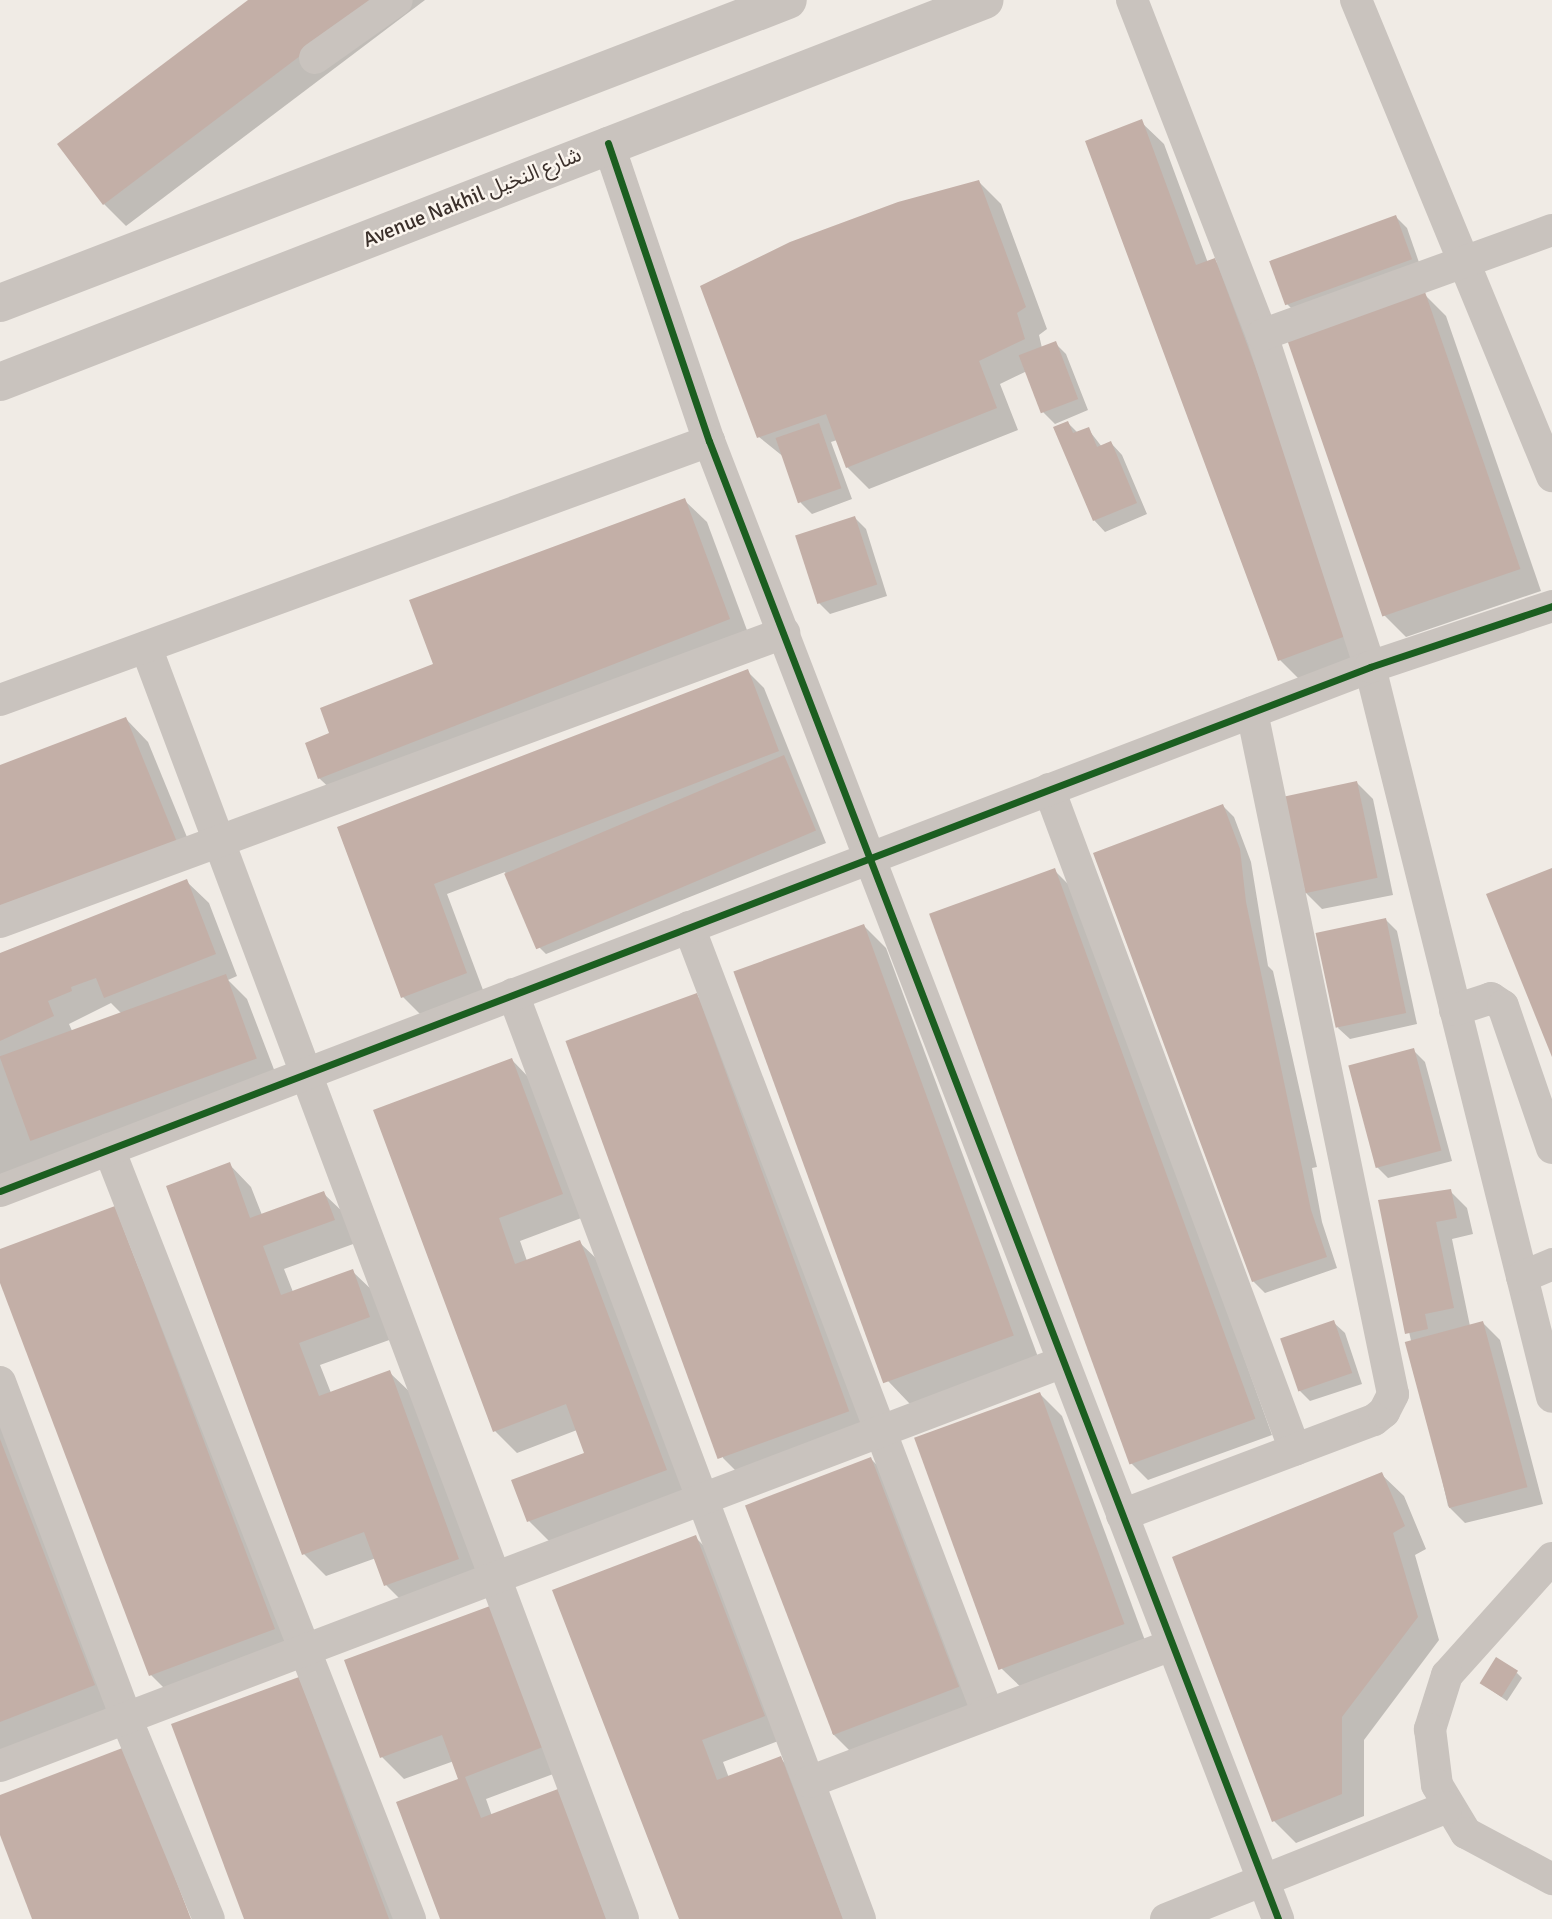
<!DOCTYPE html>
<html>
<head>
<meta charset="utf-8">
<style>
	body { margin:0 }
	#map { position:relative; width:1552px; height:1919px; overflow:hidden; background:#f0ebe5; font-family:Signika,"Noto Sans Arabic",sans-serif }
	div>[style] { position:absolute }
	.shadow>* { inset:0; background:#0003 }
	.building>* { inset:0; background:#c3afa7; transform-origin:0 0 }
	.minor>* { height:32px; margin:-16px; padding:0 16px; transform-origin:16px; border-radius:16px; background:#c9c3be }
	.tertiary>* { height:38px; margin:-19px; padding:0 19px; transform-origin:19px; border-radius:19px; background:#c9c3be }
	.cycleway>* { height:7px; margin:-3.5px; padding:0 3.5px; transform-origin:3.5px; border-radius:3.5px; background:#1b5e20 }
	span { translate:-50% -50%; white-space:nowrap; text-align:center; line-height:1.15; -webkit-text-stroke:5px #fbf5ee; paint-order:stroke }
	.street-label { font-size:21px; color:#3b302b }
</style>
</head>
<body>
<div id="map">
	<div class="shadow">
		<i style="clip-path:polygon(250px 0,425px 0,126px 226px,104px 204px)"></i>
		<i style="clip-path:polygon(1141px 122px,1164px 144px,1208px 263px,1214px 260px,1237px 282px,1376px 655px,1302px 682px,1280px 660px)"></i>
		<i style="clip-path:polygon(979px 182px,1001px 204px,1047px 329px,1039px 335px,1042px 348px,1055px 343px,1066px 354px,1088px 410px,1055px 424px,1043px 412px,1027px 371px,1000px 384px,1018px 430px,869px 489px,847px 467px,837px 440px,831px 442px,852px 499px,812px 514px,801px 503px,785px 458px,759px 437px)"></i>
		<i style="clip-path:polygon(1396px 217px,1407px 228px,1422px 271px,1295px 312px,1284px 301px)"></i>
		<i style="clip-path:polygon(1424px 294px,1446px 316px,1541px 591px,1406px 637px,1384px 615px)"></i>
		<i style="clip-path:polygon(1068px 423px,1078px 433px,1088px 429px,1102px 447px,1111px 443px,1122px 455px,1147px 514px,1105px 532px,1094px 520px)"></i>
		<i style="clip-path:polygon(684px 500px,707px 522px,751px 641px,342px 800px,319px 778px,331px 734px)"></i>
		<i style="clip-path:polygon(855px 518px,866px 529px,887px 596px,830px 614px,819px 603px)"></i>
		<i style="clip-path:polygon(747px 671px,764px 688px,826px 843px,546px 954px,535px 943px,505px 872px,447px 894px,483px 990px,420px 1014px,403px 997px,340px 828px)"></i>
		<i style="clip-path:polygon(126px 719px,148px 742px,198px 864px,0 767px)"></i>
		<i style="clip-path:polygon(1356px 782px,1373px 799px,1393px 895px,1322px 909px,1305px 892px)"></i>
		<i style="clip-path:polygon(1223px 806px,1234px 817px,1251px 862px,1268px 966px,1273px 971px,1317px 1167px,1312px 1168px,1322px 1222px,1337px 1268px,1265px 1293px,1253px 1281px)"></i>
		<i style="clip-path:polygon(1055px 871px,1077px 893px,1272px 1435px,1148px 1480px,1131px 1463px)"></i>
		<i style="clip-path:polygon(evenodd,186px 881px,209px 903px,237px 976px,228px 980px,247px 999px,278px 1080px,0 1176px,0 955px,186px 881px,111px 1003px,123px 1015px,73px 1033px,69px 1024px,111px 1003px)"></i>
		<i style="clip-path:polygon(1386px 920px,1397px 931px,1417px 1024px,1350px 1039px,1338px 1028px)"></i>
		<i style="clip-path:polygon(864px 926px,886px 948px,1038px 1357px,910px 1404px,888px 1381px)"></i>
		<i style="clip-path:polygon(696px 995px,719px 1017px,874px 1433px,745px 1480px,723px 1458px)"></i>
		<i style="clip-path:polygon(1413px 1050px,1425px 1062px,1452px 1161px,1388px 1178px,1377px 1167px)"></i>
		<i style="clip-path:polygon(512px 1060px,534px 1083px,584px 1217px,520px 1241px,527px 1261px,579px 1242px,602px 1264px,688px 1492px,551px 1543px,529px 1521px,586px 1454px,577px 1430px,517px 1453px,495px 1431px,375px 1111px)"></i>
		<i style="clip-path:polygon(229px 1164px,251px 1187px,262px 1215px,323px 1193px,346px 1215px,356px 1243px,284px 1269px,293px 1292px,352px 1271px,375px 1293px,392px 1339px,320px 1365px,331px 1393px,389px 1372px,412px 1394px,481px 1581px,408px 1607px,386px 1585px,376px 1558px,326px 1576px,304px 1554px)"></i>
		<i style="clip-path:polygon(1450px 1191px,1467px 1208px,1473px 1234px,1452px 1239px,1470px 1326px,1483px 1323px,1500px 1340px,1543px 1504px,1465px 1523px,1448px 1506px,1380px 1202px)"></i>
		<i style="clip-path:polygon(114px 1208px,296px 1651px,173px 1697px,151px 1675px,0 1278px,0 1251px)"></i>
		<i style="clip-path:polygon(1333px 1322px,1345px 1333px,1362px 1384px,1310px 1401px,1299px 1390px)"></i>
		<i style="clip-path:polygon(1040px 1394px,1062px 1416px,1147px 1646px,1025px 1691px,1002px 1669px)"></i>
		<i style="clip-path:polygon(0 1406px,116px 1708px,0 1752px)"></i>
		<i style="clip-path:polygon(871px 1459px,893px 1481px,978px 1709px,854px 1755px,832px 1733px)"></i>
		<i style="clip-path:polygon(1381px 1474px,1404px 1496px,1426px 1549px,1415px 1555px,1439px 1640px,1364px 1740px,1364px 1816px,1296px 1843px,1274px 1821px)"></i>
		<i style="clip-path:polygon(695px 1537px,717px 1559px,786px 1738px,723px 1762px,729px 1778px,780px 1758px,802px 1780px,856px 1919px,681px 1919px)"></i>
		<i style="clip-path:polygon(489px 1608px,564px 1770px,486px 1799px,492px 1816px,558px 1791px,619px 1919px,442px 1919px,461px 1780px,454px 1761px,404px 1779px,382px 1757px)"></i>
		<i style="clip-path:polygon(1517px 1673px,1522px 1678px,1507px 1701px,1481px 1683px)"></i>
		<i style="clip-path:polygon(298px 1679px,320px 1701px,402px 1919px,246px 1919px)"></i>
	</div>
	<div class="building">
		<i style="clip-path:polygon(248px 0,374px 0,103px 205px,57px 144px)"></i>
		<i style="clip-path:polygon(1142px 119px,1196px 265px,1215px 258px,1354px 633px,1278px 661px,1085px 141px)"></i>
		<i style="clip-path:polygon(979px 180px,1026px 307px,1017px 313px,1025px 339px,979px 361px,997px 408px,846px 468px,826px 414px,757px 438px,700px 286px,790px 242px,898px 202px)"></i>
		<i style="left:1396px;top:215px;width:47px;height:135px;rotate:70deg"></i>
		<i style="left:1425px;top:292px;width:293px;height:146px;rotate:71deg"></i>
		<i style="left:1056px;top:341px;width:62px;height:40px;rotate:69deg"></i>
		<i style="clip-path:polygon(1068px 421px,1073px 433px,1089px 427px,1097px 447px,1111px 441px,1137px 503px,1093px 521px,1053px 427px)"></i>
		<i style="left:819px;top:423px;width:69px;height:46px;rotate:71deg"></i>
		<i style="clip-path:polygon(685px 498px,730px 619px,318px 779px,305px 743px,329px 733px,320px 708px,433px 664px,409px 600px)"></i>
		<i style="left:855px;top:516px;width:72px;height:63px;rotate:72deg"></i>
		<i style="clip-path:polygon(748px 669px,779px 751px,434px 884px,467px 973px,401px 998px,337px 827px)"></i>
		<i style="clip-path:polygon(126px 717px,177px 842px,0 907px,0 765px)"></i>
		<i style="left:784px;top:755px;width:82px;height:304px;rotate:67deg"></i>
		<i style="left:1357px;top:781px;width:99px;height:74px;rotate:78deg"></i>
		<i style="clip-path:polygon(1223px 804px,1240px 849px,1246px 902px,1311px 1210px,1327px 1257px,1252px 1282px,1093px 853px)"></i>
		<i style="left:1055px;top:868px;width:586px;height:134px;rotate:70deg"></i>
		<i style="clip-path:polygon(1552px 868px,1552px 1057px,1486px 894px)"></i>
		<i style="clip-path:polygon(187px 879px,216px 954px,104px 998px,96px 978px,71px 987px,72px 991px,48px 1001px,54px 1016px,0 1041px,0 953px)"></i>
		<i style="left:1386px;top:918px;width:97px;height:72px;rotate:78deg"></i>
		<i style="left:864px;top:924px;width:438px;height:139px;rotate:70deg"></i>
		<i style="left:226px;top:974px;width:90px;height:241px;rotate:70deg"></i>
		<i style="left:697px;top:993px;width:445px;height:140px;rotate:70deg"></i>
		<i style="left:1414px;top:1048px;width:106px;height:68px;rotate:75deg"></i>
		<i style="clip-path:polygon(512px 1058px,563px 1194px,499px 1218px,515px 1264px,580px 1240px,667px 1470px,527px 1522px,511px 1480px,584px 1453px,566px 1404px,493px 1432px,373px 1110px)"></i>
		<i style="clip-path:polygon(230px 1162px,250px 1218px,324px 1191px,335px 1220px,263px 1246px,281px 1295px,353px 1269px,370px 1317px,299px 1343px,319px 1396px,390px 1370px,459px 1559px,384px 1586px,364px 1532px,302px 1555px,166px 1186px)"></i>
		<i style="clip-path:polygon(1451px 1189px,1457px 1218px,1436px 1222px,1454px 1308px,1425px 1314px,1428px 1329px,1405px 1334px,1378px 1200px)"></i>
		<i style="clip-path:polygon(115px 1206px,275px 1629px,149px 1676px,0 1283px,0 1249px)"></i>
		<i style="left:1334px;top:1320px;width:56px;height:57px;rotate:71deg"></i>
		<i style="left:1483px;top:1321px;width:172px;height:81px;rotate:75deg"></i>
		<i style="left:1040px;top:1392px;width:247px;height:134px;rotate:70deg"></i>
		<i style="clip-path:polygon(0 1439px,95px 1685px,0 1722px)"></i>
		<i style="left:871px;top:1457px;width:246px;height:135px;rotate:69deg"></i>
		<i style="clip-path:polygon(1382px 1472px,1405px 1526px,1393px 1533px,1418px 1617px,1342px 1717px,1342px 1794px,1272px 1822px,1172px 1557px)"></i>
		<i style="clip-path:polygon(696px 1535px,765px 1716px,702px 1740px,717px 1780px,781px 1756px,843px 1919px,679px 1919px,552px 1590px)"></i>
		<i style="clip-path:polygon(490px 1606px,543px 1747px,465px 1777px,481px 1818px,558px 1789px,606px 1919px,440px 1919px,396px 1802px,458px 1779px,442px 1735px,380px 1758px,344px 1660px)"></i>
		<i style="left:1496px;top:1657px;width:26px;height:31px;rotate:32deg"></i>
		<i style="clip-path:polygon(299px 1677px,389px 1919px,244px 1919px,171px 1724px)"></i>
		<i style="clip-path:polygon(125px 1747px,191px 1919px,32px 1919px,0 1835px,0 1795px)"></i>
	</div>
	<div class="minor">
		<i style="left:1132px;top:0;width:359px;rotate:68.8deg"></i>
		<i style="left:1262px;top:335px;width:349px;rotate:72deg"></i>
		<i style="left:1370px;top:667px;width:752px;rotate:76deg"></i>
		<i style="left:1356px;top:0;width:515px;rotate:67.62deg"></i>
		<i style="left:315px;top:58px;width:100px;rotate:-35.3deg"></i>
		<i style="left:608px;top:143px;width:315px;rotate:71.3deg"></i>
		<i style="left:709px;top:441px;width:1584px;rotate:68.94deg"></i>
		<i style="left:1262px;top:335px;width:308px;rotate:-19.9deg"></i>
		<i style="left:146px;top:647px;width:1358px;rotate:69.44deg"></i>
		<i style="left:0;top:700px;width:755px;rotate:-20.07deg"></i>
		<i style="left:1049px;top:789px;width:705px;rotate:69.59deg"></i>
		<i style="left:0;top:922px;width:836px;rotate:-20.24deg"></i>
		<i style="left:689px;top:927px;width:842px;rotate:69.2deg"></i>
		<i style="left:513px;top:994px;width:988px;rotate:69.44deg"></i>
		<i style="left:1455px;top:1010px;width:38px;rotate:-18deg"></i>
		<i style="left:1491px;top:998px;width:14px;rotate:34deg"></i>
		<i style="left:1503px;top:1006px;width:150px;rotate:71deg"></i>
		<i style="left:109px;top:1149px;width:827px;rotate:68.65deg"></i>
		<i style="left:0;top:1191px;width:1467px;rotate:-20.93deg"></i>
		<i style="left:1370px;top:667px;width:192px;rotate:-18.5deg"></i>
		<i style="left:1522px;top:1277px;width:33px;rotate:-23deg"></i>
		<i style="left:0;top:1382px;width:359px;rotate:69.4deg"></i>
		<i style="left:126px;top:1718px;width:217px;rotate:67.6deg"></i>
		<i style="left:1122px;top:1515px;width:269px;rotate:-20.7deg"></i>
		<i style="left:1374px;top:1420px;width:13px;rotate:-39deg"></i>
		<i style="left:1384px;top:1412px;width:20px;rotate:-63deg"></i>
		<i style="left:1393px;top:1394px;width:696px;rotate:-101.68deg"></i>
		<i style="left:1552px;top:1558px;width:157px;rotate:131.9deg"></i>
		<i style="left:1447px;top:1675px;width:57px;rotate:107.5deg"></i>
		<i style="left:1430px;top:1729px;width:56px;rotate:82.9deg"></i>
		<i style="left:1437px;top:1785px;width:56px;rotate:58.9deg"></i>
		<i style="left:1466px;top:1833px;width:98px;rotate:28.1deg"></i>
		<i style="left:0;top:1766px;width:1137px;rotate:-20.81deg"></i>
		<i style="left:809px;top:1782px;width:388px;rotate:-20.7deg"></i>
		<i style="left:1166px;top:1919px;width:302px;rotate:-21.7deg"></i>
	</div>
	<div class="tertiary">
		<i style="left:0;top:303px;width:844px;rotate:-21.03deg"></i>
		<i style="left:0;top:382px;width:1056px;rotate:-21.2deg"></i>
	</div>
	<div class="cycleway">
		<i style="left:608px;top:143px;width:315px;rotate:71.3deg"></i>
		<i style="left:709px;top:441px;width:1584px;rotate:68.94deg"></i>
		<i style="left:0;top:1191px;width:1467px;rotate:-20.93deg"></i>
		<i style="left:1370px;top:667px;width:192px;rotate:-18.5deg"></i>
	</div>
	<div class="street-label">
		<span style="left:472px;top:197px;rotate:-22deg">Avenue Nakhil شارع النخيل</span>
	</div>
</div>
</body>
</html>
